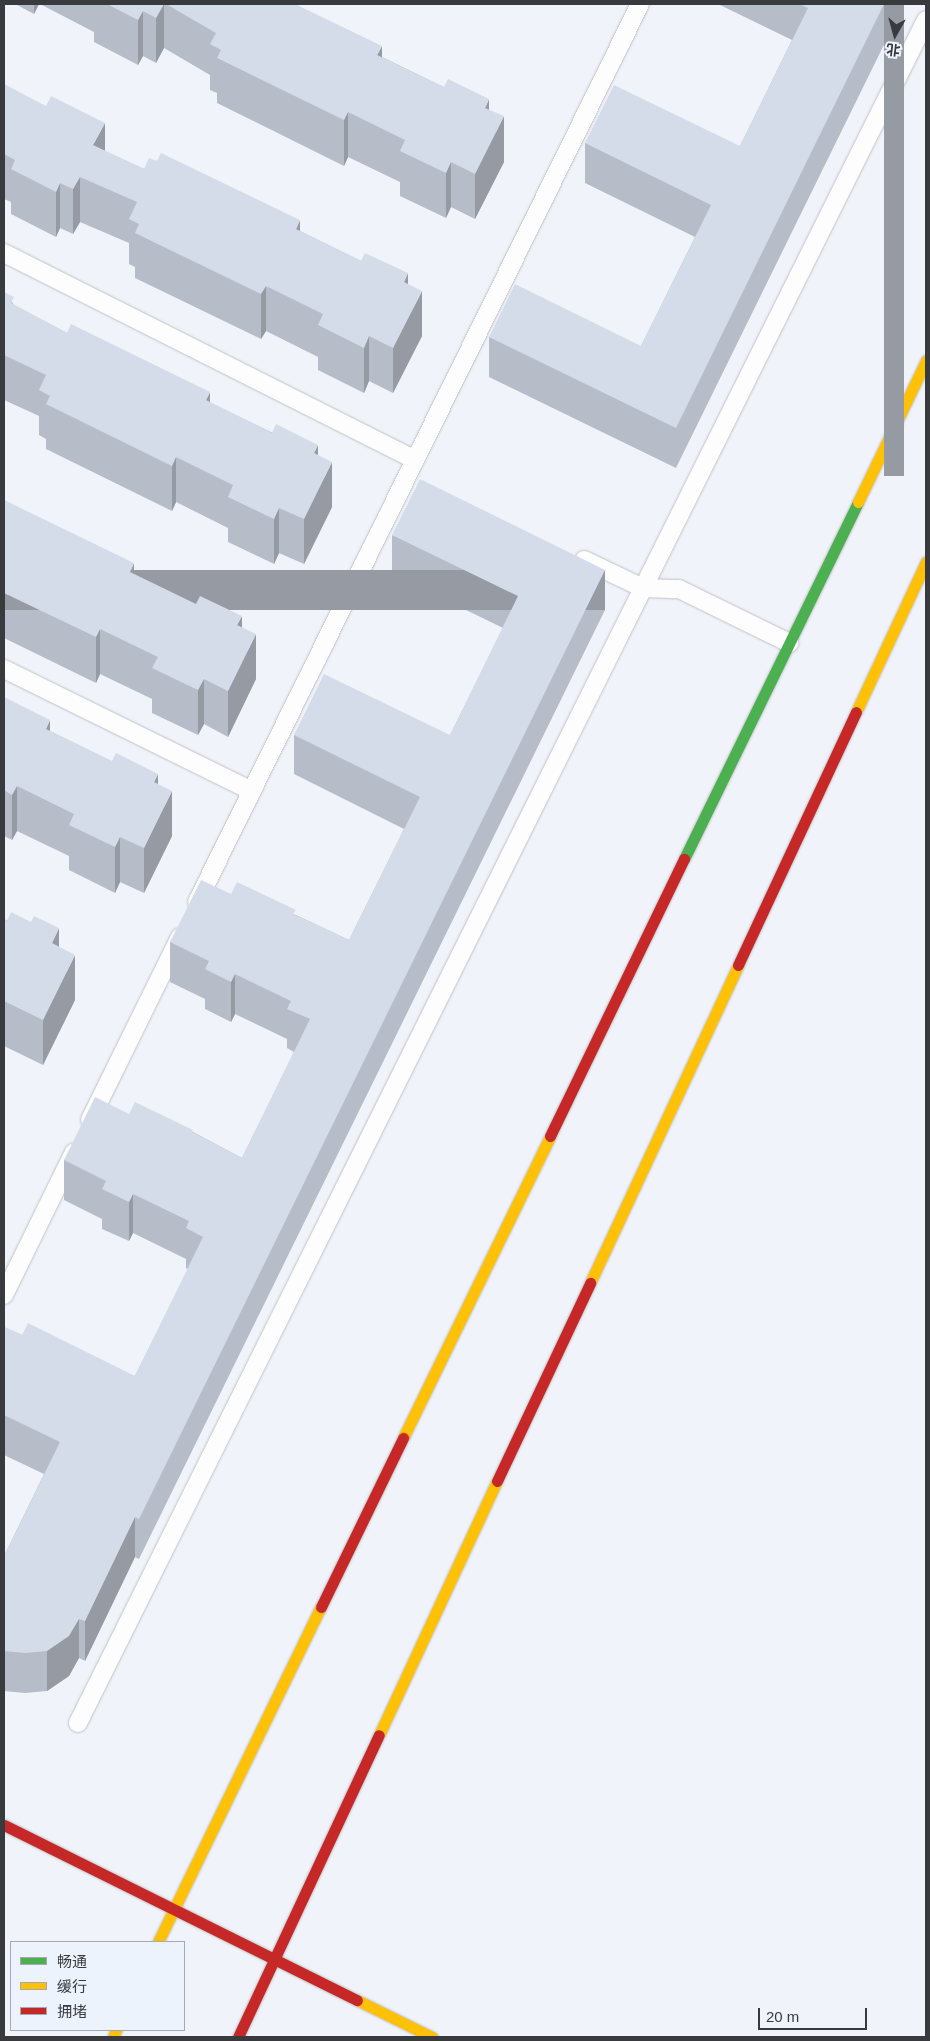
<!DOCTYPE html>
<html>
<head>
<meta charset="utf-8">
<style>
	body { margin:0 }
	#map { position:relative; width:930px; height:2041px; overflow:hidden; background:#f0f4fa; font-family:Helvetica,"Noto Sans SC",sans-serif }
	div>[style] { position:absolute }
	.roads { filter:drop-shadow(0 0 1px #c0c2c6) drop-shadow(0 0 1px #c0c2c6) }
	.lane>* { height:18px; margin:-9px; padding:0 9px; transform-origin:9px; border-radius:9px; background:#fdfdfe }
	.fast>* { height:11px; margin:-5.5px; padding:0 5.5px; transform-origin:5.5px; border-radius:5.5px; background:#4caf50 }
	.slow>* { height:11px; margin:-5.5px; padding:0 5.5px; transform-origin:5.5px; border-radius:5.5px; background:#ffc107 }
	.jam>* { height:11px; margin:-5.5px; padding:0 5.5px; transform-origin:5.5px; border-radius:5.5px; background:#c62828 }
	.wall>* { inset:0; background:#b7bdc8 }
	.shaded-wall>* { inset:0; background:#959aa3; transform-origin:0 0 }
	.building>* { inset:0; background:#d5dce9 }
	span { translate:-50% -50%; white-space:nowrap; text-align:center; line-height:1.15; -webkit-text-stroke:4px #edf3fd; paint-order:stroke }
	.frame { position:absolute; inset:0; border:5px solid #383a3e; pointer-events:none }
	.legend { position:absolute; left:10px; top:1941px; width:175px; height:90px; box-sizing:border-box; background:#edf3fd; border:1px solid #a5a9b1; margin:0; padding:6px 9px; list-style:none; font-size:15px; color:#383a3e }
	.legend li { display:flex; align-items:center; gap:10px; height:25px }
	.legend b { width:25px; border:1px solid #a5a9b1 }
	.north { position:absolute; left:870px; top:10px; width:50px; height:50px; -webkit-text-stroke:4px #edf3fd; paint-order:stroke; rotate:187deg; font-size:14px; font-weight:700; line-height:20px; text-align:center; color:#383a3e }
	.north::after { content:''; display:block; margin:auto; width:18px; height:22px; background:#383a3e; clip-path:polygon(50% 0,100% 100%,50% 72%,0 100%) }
	.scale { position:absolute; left:758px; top:2008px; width:109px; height:22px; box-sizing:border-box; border:2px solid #383a3e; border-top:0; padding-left:6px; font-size:15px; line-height:18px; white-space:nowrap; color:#383a3e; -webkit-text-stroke:4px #edf3fd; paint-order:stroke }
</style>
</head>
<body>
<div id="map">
	<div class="roads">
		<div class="lane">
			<i style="left:4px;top:253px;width:460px;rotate:26.7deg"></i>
			<i style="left:584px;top:560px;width:65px;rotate:25.4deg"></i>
			<i style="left:643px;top:588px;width:36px;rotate:2deg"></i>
			<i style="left:679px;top:589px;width:123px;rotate:26.1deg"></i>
			<i style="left:4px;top:669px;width:276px;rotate:26.2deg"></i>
			<i style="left:197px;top:902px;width:1001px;rotate:-63.74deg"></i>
			<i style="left:90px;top:1120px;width:204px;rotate:-63.8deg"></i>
			<i style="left:4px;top:1295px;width:159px;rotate:-63.9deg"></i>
			<i style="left:78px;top:1723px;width:1902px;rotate:-63.53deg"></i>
		</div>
		<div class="fast">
			<i style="left:684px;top:859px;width:397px;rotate:-64deg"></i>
		</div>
		<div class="slow">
			<i style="left:858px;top:502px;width:157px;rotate:-64.3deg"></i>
			<i style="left:856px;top:712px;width:166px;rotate:-65deg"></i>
			<i style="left:590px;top:1283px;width:351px;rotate:-65deg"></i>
			<i style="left:403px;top:1438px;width:336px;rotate:-64deg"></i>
			<i style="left:379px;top:1735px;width:280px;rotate:-65.1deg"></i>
			<i style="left:158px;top:1942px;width:373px;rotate:-64.1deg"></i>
			<i style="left:357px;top:2000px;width:84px;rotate:26.3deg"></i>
			<i style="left:113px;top:2037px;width:8px;rotate:-67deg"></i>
		</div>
		<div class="jam">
			<i style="left:738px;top:965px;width:279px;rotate:-65deg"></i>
			<i style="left:550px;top:1136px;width:308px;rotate:-64.2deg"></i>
			<i style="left:497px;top:1481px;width:219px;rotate:-64.8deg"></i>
			<i style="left:321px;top:1607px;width:188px;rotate:-64.1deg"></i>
			<i style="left:4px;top:1825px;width:394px;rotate:26.4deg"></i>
			<i style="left:238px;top:2037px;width:333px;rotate:-65deg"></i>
		</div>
	</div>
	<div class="wall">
		<i style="clip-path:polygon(15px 4px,39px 4px,34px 14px)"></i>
		<i style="clip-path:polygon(40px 4px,295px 4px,382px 57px,489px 109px,504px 162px,475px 219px,451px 207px,446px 218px,400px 196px,400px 182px,348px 157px,344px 166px,217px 103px,217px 93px,210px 90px,210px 75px,164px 48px,156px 63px,143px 56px,138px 65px,94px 42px,94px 32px)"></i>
		<i style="clip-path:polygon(718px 4px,904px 4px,676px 468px,489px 377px,489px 337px,641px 346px,695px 237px,585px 183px,585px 143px,740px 146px,792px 40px)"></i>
		<i style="clip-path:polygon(4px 84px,105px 151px,144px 169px,300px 231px,408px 284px,422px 336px,393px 393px,369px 381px,364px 393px,318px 370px,318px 357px,266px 331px,261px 339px,135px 278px,135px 267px,129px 264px,129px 243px,80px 222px,73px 234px,60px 228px,56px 237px,11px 214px,11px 202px,4px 199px)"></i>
		<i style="clip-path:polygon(4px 292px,14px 305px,67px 333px,318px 455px,332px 507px,304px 564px,279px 553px,274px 564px,228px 542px,228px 528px,176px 502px,172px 511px,46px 449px,46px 439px,39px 435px,39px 416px,4px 400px)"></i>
		<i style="clip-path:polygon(4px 500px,134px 574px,242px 627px,256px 679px,228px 737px,204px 724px,198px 735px,152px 713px,152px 699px,100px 674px,96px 683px,4px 638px)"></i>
		<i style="clip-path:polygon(392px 535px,605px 610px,139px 1559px,135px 1557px,85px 1661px,79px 1658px,69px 1676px,47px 1691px,25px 1693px,4px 1691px,4px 1556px,44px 1474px,4px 1455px,4px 1327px,22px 1335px,135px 1376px,188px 1269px,186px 1268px,186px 1259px,133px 1233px,129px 1241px,102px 1229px,102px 1219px,64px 1200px,64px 1160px,129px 1114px,193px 1132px,242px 1158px,294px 1052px,287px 1048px,287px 1039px,235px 1014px,231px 1022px,205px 1009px,205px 999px,170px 982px,170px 942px,231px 894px,296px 915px,349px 940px,404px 829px,294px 774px,294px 735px,450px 735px,503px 628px,392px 574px)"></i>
		<i style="clip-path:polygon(4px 697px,50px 731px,158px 784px,172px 836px,144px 893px,120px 882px,115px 893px,69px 870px,69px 856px,17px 831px,12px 840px,4px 836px)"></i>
		<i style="clip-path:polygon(4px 919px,59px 946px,75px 1000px,43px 1065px,4px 1046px)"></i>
	</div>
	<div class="shaded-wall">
		<i style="clip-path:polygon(34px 4px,39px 4px,34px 14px)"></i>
		<i style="clip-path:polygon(164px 4px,164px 48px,156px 63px,156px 18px)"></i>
		<i style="left:884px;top:4px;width:20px;height:472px"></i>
		<i style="clip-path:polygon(143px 11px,143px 56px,138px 65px,138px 20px)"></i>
		<i style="clip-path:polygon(382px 46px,382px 91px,377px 55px)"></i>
		<i style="clip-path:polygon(489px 99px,489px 144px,485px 108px)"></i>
		<i style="clip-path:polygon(348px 112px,348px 157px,344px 166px,344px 120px)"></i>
		<i style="clip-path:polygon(504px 116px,504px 162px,475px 219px,475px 174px)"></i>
		<i style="clip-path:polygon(105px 123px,105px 169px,93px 145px)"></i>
		<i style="clip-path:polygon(451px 162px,451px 207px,446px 218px,446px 173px)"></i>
		<i style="clip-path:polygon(80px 177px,80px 222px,73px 234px,73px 189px)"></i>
		<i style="clip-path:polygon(60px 183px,60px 228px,56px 237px,56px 192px)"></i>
		<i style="clip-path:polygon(300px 220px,300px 266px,296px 229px)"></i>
		<i style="clip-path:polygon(408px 273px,408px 318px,404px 282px)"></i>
		<i style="clip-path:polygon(266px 286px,266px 331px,261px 339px,261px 294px)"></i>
		<i style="clip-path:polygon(422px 291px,422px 336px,393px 393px,393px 348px)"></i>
		<i style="clip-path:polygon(369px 336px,369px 381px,364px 393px,364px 348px)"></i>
		<i style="clip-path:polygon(210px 392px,210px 437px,206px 400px)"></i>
		<i style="clip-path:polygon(318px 445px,318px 490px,314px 453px)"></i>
		<i style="clip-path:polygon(176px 457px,176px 502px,172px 511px,172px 466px)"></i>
		<i style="clip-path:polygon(332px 462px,332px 507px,304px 564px,304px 519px)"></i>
		<i style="clip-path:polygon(279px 508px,279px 553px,274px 564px,274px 519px)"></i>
		<i style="clip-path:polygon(134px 563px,134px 608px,130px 572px)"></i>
		<i style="left:605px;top:570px;width:40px;height:1057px;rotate:90deg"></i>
		<i style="clip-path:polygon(242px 616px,242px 662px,237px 625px)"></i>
		<i style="clip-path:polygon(100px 629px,100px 674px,96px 683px,96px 637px)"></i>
		<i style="clip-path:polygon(256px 634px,256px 679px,228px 737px,228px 691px)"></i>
		<i style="clip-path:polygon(204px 679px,204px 724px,198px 735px,198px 690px)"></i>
		<i style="clip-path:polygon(50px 720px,50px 765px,46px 729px)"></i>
		<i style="clip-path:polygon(158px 774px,158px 819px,154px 782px)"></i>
		<i style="clip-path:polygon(17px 786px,17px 831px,12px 840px,12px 795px)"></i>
		<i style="clip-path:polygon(172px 791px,172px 836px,144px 893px,144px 848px)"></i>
		<i style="clip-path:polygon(120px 837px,120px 882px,115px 893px,115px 847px)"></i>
		<i style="clip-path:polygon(59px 928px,59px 973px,52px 943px)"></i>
		<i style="clip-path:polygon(75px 955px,75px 1000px,43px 1065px,43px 1020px)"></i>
		<i style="clip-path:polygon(235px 974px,235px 1014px,231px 1022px,231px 982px)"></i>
		<i style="clip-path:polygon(133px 1194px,133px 1233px,129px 1241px,129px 1202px)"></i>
		<i style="clip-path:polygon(135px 1517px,135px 1557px,85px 1661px,85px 1621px)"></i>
		<i style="clip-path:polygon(79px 1619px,79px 1658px,69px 1676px,47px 1691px,47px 1651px)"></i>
	</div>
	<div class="building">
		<i style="clip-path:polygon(107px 4px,164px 4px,156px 18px,143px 11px,138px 20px)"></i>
		<i style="clip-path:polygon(166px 4px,295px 4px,382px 46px,377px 55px,444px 87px,448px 79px,489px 99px,485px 108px,504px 116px,475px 174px,451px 162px,446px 173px,400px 151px,405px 140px,348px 112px,344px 120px,217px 58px,221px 50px,210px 44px,216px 33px)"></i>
		<i style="clip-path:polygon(799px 4px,884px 4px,676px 428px,489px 337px,515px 284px,641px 346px,711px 205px,585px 143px,614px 85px,740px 146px,808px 8px)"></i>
		<i style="clip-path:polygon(4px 84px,46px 106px,51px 96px,105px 123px,93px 145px,144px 169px,149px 158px,157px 161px,161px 153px,300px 220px,296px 229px,361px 261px,365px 253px,408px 273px,404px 282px,422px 291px,393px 348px,369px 336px,364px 348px,318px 325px,323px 314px,266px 286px,261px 294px,135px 233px,139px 224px,129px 219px,137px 202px,80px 177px,73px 189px,60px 183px,56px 192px,11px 169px,15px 160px,4px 154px)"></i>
		<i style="clip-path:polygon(4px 292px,14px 297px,11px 303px,67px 333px,71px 324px,210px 392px,206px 400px,272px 433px,276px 424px,318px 445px,314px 453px,332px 462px,304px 519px,279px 508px,274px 519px,228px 497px,233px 485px,176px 457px,172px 466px,46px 404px,50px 396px,39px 390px,46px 375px,4px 355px)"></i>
		<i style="clip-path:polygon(420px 479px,605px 570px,139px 1519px,135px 1517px,85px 1621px,79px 1619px,69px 1636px,47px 1651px,25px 1653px,4px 1651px,4px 1556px,60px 1442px,4px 1415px,4px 1327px,22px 1335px,28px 1323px,135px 1376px,203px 1237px,186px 1228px,189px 1221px,133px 1194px,129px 1202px,102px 1189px,106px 1181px,64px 1160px,95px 1097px,129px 1114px,135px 1102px,193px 1130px,192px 1132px,242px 1158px,310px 1019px,287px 1009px,291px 1001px,235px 974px,231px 982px,205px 969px,209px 961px,170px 942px,201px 880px,231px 894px,237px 882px,296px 910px,293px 914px,349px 940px,420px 797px,294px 735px,324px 674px,450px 735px,518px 596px,392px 535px)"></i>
		<i style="clip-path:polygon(4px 500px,134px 563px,130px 572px,196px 604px,200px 596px,242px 616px,237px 625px,256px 634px,228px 691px,204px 679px,198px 690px,152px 668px,158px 657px,100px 629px,96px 637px,4px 593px)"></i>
		<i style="clip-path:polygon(4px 697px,50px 720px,46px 729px,112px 761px,116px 753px,158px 774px,154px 782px,172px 791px,144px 848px,120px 837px,115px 847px,69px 825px,74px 814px,17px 786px,12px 795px,4px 790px)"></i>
		<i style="clip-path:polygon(11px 912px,31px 922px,34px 916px,59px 928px,52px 943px,75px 955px,43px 1020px,4px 1001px,4px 919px,7px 921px)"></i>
	</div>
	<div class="frame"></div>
	<ul class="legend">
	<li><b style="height:6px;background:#4caf50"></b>畅通</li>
	<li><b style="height:6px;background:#ffc107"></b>缓行</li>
	<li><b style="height:6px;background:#c62828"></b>拥堵</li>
	</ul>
	<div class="north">北</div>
	<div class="scale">20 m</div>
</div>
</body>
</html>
